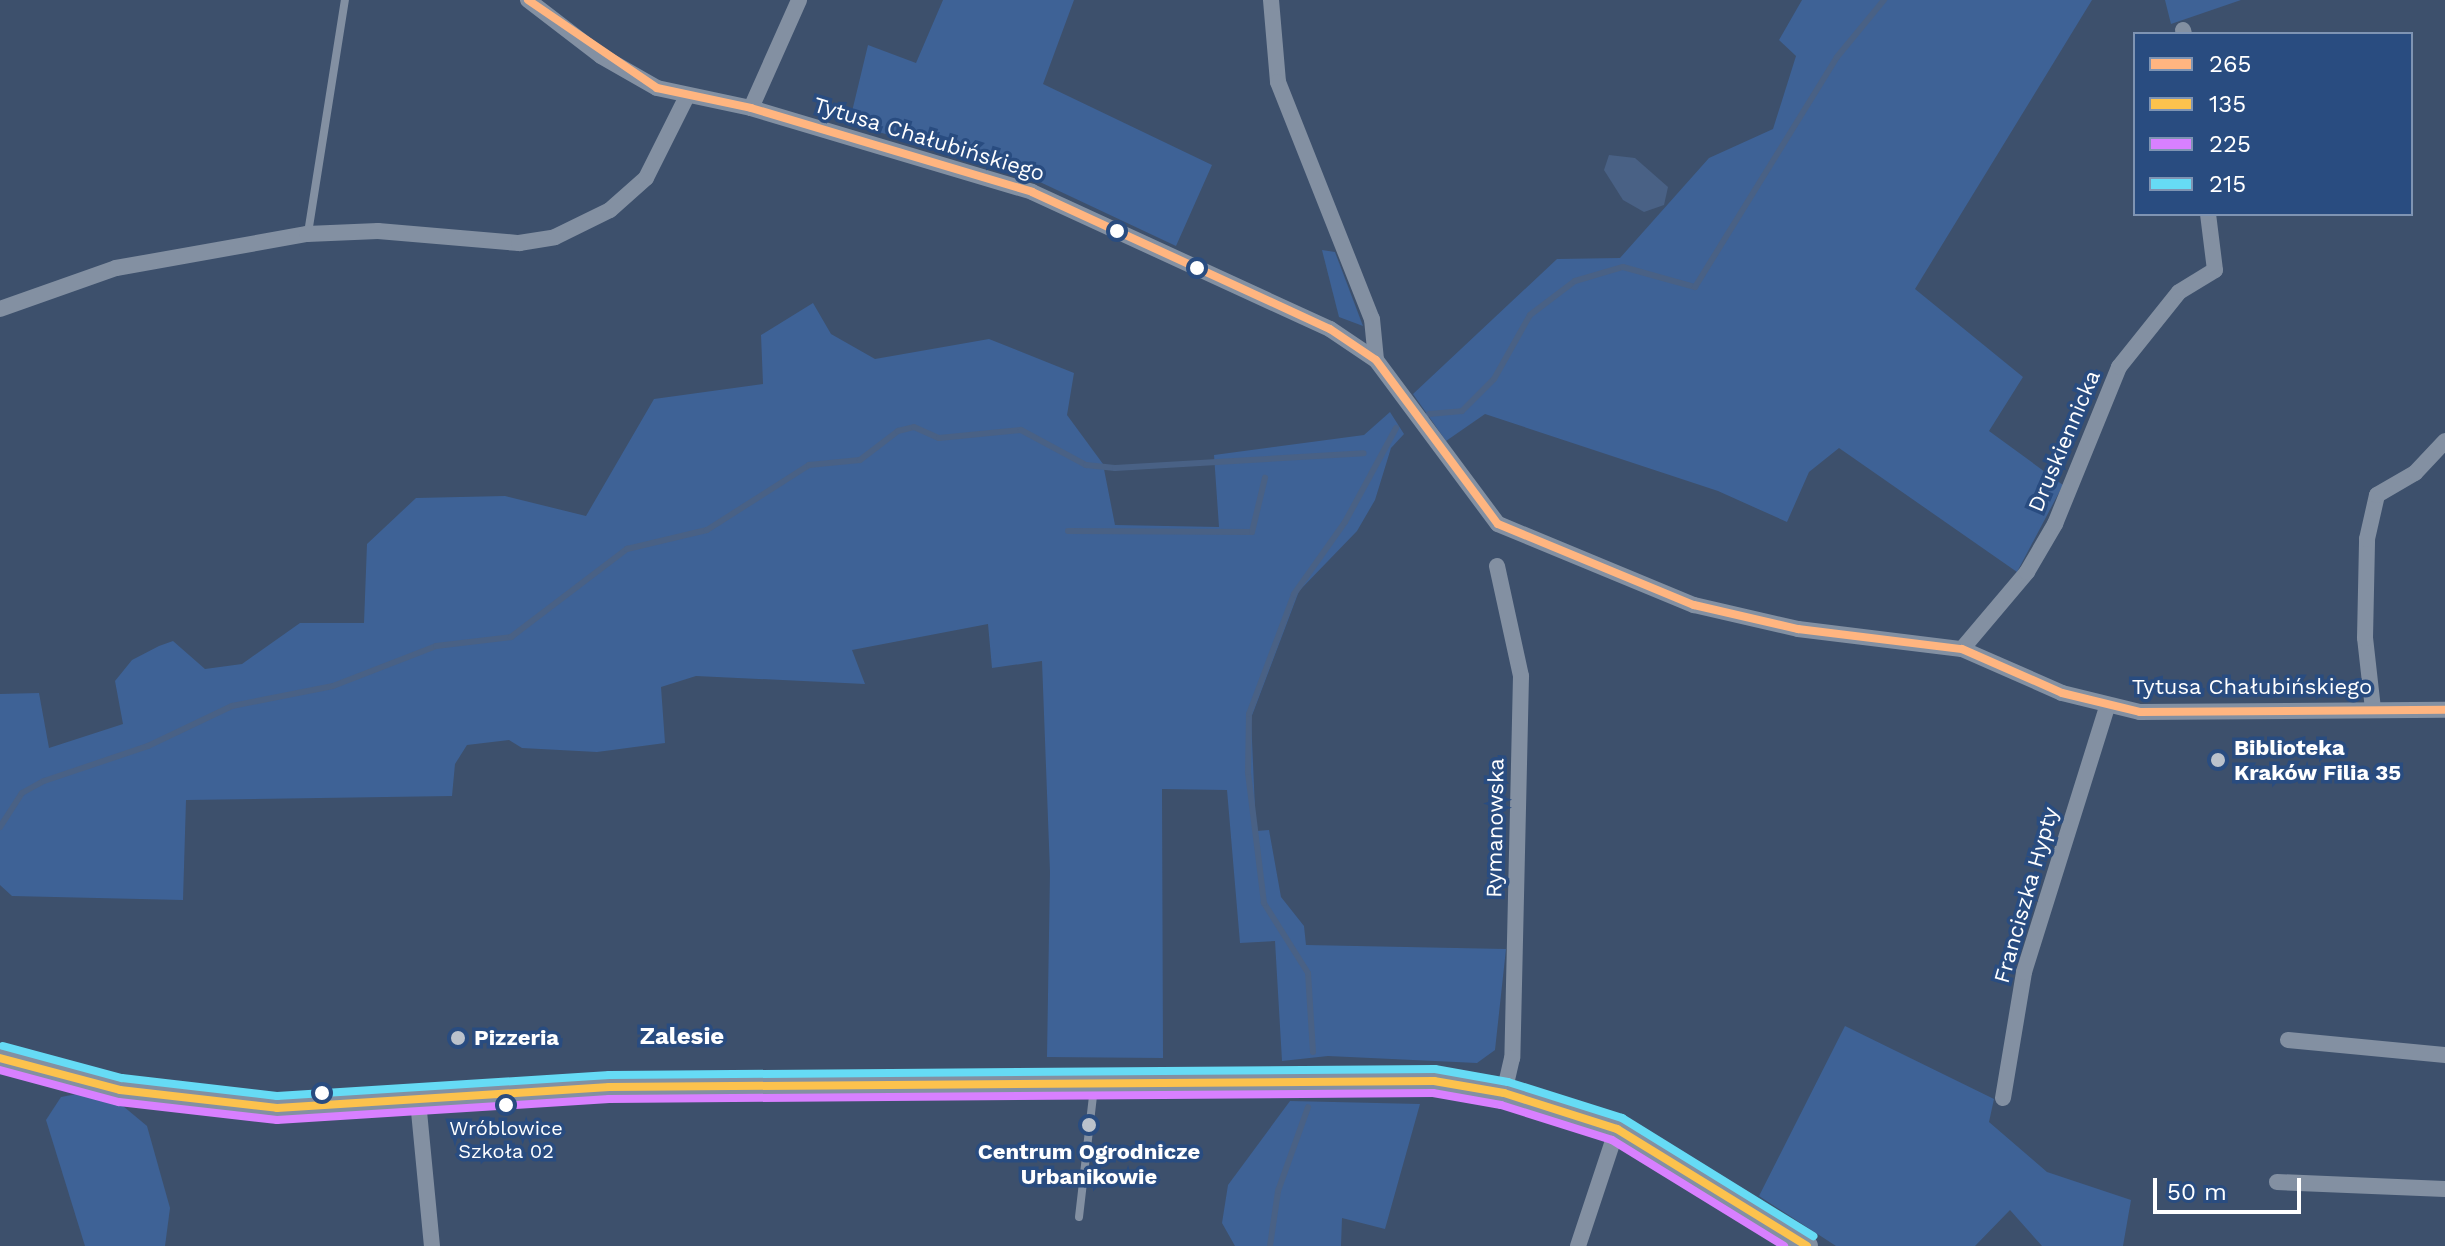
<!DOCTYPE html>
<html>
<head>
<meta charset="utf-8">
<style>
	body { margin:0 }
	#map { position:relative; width:2445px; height:1246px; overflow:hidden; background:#3d506c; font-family:"Work Sans",sans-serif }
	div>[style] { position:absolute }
	.green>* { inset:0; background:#3e6296 }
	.water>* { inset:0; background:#496185 }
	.stream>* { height:6px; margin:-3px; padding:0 3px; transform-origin:3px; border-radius:3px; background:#496185 }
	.service>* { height:8px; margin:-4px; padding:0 4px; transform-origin:4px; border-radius:4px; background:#8390a2 }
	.minor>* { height:16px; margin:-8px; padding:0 8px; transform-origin:8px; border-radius:8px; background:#8390a2 }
	.tertiary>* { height:22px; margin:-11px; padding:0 11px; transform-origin:11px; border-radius:11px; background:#8390a2 }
	.bus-1>* { height:8px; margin:-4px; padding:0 4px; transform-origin:4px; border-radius:4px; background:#ffb580 }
	.bus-2>* { height:8px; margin:-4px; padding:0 4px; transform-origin:4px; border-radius:4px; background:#fcc24d }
	.bus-3>* { height:8px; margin:-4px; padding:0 4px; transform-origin:4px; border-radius:4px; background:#d880ff }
	.bus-4>* { height:8px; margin:-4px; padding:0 4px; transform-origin:4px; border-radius:4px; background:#66dbf5 }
	.dots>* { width:22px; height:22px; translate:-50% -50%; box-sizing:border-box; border:4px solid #294c80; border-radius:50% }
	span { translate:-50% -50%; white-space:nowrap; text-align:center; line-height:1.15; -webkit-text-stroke:7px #294c80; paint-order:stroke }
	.bus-label { font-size:20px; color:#fff }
	.street-label { font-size:22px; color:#fff }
	.poi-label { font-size:22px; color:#fff; font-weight:700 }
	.left { translate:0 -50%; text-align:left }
	.neighbourhood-label { font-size:24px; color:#fff; font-weight:700 }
	.legend { position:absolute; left:2133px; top:32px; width:280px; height:184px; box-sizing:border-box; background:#294c80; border:2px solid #7f94b3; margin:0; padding:10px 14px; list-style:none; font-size:24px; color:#fff }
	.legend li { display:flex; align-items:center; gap:16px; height:40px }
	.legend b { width:40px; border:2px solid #7f94b3 }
	.scale { position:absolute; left:2153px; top:1178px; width:148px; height:36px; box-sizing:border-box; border:4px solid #fff; border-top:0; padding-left:10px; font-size:24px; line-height:28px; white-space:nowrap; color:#fff; -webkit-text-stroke:6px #294c80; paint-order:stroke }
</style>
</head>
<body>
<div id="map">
	<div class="green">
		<i style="clip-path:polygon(943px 0,1074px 0,1043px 84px,1212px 165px,1176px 246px,1010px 168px,849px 124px,868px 45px,916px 63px)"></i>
		<i style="clip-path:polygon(1802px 0,2092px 0,1915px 289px,2023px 377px,1989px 431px,2063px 485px,2017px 572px,1839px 448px,1809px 472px,1787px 522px,1718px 491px,1485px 414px,1446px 441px,1413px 394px,1557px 259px,1620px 258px,1709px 158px,1773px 129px,1796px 56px,1779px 40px)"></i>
		<i style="clip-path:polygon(2165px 0,2241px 0,2171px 24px)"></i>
		<i style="clip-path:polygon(1322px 250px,1335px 252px,1363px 326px,1339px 317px)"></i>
		<i style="clip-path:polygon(813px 303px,831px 334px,875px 359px,989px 339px,1074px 373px,1067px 415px,1103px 464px,1115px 525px,1219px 527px,1214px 455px,1364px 435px,1390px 412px,1404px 434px,1391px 448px,1375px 500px,1357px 531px,1299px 591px,1251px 718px,1256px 831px,1269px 830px,1281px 897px,1304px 926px,1306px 945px,1506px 949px,1495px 1050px,1477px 1063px,1328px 1056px,1282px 1061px,1275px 941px,1240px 943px,1227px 790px,1162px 789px,1163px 1058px,1047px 1057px,1050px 872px,1042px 661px,992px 668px,988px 624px,852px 650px,865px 684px,696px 676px,661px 687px,665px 743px,597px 752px,522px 748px,509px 740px,467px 745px,455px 764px,452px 796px,186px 800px,183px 900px,12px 896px,0 885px,0 694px,39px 693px,49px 748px,123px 724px,115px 681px,132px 660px,159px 646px,173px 641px,205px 669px,242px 664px,300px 623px,364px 623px,367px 544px,416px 498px,505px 496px,586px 516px,654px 399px,763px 384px,761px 335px)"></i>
		<i style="clip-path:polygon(1845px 1026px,1994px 1099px,1989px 1122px,2047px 1172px,2131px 1200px,2123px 1246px,2042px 1246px,2010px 1210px,1975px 1246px,1836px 1246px,1759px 1196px)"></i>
		<i style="clip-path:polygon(77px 1094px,123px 1106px,147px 1126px,170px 1208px,165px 1246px,85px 1246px,46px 1120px,61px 1097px)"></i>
		<i style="clip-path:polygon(1290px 1101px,1420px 1104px,1385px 1229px,1342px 1218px,1341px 1246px,1235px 1246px,1222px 1223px,1228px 1185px)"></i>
	</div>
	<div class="water">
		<i style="clip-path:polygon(1609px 155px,1635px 158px,1668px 187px,1664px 205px,1644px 212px,1623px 200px,1604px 170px)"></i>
	</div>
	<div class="stream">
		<i style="left:1429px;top:414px;width:33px;rotate:-5deg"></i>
		<i style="left:1462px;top:411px;width:45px;rotate:-45deg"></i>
		<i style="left:1494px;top:379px;width:73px;rotate:-60.6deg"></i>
		<i style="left:1530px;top:315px;width:56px;rotate:-37.1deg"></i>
		<i style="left:1575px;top:281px;width:50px;rotate:-16.3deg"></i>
		<i style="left:1623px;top:267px;width:75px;rotate:15.5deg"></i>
		<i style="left:1695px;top:287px;width:270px;rotate:-58.3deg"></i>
		<i style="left:1837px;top:57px;width:74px;rotate:-50.5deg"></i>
		<i style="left:1068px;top:531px;width:184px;rotate:0.3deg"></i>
		<i style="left:1252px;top:532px;width:56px;rotate:-76.5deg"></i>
		<i style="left:0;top:827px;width:40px;rotate:-57.1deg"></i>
		<i style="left:22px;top:793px;width:25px;rotate:-29deg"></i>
		<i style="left:44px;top:781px;width:110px;rotate:-18.6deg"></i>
		<i style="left:148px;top:746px;width:93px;rotate:-25.5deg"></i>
		<i style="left:232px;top:706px;width:103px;rotate:-11.2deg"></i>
		<i style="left:333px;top:686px;width:110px;rotate:-21.2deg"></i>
		<i style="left:436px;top:646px;width:76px;rotate:-6.8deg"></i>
		<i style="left:511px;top:637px;width:146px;rotate:-37.2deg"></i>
		<i style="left:627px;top:549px;width:82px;rotate:-13.4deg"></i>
		<i style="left:707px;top:530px;width:121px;rotate:-32.5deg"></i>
		<i style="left:809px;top:465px;width:51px;rotate:-5.6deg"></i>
		<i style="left:860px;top:460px;width:48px;rotate:-37.3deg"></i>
		<i style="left:898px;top:431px;width:16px;rotate:-14deg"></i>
		<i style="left:914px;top:427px;width:27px;rotate:24deg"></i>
		<i style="left:939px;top:438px;width:82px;rotate:-5.6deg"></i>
		<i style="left:1021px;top:430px;width:74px;rotate:28.3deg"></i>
		<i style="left:1086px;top:465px;width:29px;rotate:6deg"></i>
		<i style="left:1115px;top:468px;width:249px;rotate:-3.4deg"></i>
		<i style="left:1313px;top:1052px;width:79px;rotate:-93.6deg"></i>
		<i style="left:1308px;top:973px;width:83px;rotate:-122.2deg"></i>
		<i style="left:1264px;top:903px;width:132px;rotate:-97deg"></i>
		<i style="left:1248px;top:772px;width:58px;rotate:-89deg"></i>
		<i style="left:1249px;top:714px;width:128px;rotate:-69.4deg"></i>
		<i style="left:1294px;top:594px;width:88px;rotate:-54.7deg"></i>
		<i style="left:1345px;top:522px;width:107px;rotate:-61.5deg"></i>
		<i style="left:1270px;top:1246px;width:56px;rotate:-81.7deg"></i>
		<i style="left:1278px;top:1191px;width:89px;rotate:-70.3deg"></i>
	</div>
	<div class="service">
		<i style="left:308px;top:233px;width:236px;rotate:-81deg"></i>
		<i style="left:1079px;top:1217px;width:131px;rotate:-83.4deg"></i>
	</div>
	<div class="minor">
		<i style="left:528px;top:0;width:92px;rotate:37.5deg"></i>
		<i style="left:601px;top:56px;width:64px;rotate:29.7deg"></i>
		<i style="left:657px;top:88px;width:96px;rotate:12deg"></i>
		<i style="left:751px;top:108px;width:293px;rotate:16.6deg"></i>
		<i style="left:1032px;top:192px;width:328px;rotate:24.7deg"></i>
		<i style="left:1330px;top:329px;width:55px;rotate:34deg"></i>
		<i style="left:1376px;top:360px;width:204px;rotate:53.4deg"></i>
		<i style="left:1498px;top:524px;width:212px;rotate:22.5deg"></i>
		<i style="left:1694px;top:605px;width:107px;rotate:13deg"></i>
		<i style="left:1798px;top:629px;width:165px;rotate:7deg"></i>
		<i style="left:1962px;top:649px;width:109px;rotate:23.7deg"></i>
		<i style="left:2062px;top:693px;width:80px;rotate:13.7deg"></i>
		<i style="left:2140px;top:712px;width:305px;rotate:-0.4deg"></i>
		<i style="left:1271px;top:0;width:82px;rotate:85.1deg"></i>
		<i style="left:1278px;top:82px;width:255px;rotate:68.4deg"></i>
		<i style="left:1372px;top:319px;width:41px;rotate:84.4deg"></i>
		<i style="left:2183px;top:30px;width:4px;rotate:76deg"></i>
		<i style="left:751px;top:108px;width:118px;rotate:-66deg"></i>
		<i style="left:0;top:309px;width:123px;rotate:-19.5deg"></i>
		<i style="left:116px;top:268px;width:194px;rotate:-10.1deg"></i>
		<i style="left:307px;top:234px;width:71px;rotate:-2.4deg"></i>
		<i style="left:378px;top:231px;width:142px;rotate:4.9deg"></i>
		<i style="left:519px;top:243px;width:36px;rotate:-9deg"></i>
		<i style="left:555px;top:237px;width:61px;rotate:-26.1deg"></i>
		<i style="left:610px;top:210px;width:48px;rotate:-41.6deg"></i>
		<i style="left:646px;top:178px;width:92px;rotate:-63.4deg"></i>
		<i style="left:1497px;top:566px;width:113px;rotate:77.7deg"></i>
		<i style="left:1521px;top:676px;width:382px;rotate:91.3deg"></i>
		<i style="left:1512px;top:1058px;width:36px;rotate:103deg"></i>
		<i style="left:1962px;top:649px;width:101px;rotate:-49.8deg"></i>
		<i style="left:2027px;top:572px;width:56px;rotate:-59.7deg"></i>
		<i style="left:2055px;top:524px;width:170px;rotate:-67.8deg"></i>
		<i style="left:2119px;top:367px;width:96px;rotate:-51.3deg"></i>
		<i style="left:2179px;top:292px;width:42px;rotate:-31.4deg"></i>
		<i style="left:2215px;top:270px;width:56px;rotate:-97.1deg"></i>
		<i style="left:2373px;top:709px;width:71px;rotate:-96.4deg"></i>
		<i style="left:2365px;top:638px;width:99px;rotate:-88.8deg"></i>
		<i style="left:2367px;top:539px;width:45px;rotate:-77.2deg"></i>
		<i style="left:2377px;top:495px;width:44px;rotate:-30.1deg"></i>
		<i style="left:2415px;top:473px;width:44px;rotate:-46.8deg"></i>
		<i style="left:2288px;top:1040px;width:158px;rotate:5.5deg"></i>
		<i style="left:2003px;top:1098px;width:128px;rotate:-80.5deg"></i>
		<i style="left:2024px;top:972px;width:278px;rotate:-72.6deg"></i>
		<i style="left:418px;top:1101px;width:146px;rotate:84.5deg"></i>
		<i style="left:2277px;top:1182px;width:168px;rotate:2.4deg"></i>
		<i style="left:1578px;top:1246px;width:123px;rotate:-71.6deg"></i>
	</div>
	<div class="tertiary">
		<i style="left:0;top:1058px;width:124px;rotate:14.9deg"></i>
		<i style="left:120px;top:1090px;width:158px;rotate:6.5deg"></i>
		<i style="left:277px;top:1108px;width:333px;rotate:-3.6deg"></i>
		<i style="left:609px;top:1087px;width:825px;rotate:-0.42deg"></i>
		<i style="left:1434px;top:1081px;width:71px;rotate:9.7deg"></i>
		<i style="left:1504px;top:1093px;width:119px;rotate:17.7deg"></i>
		<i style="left:1617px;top:1129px;width:223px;rotate:31.6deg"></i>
	</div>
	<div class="bus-1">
		<i style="left:528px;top:0;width:156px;rotate:34.3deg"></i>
		<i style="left:657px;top:88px;width:96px;rotate:12deg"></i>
		<i style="left:751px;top:108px;width:293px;rotate:16.6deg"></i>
		<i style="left:1032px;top:192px;width:328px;rotate:24.7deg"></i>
		<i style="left:1330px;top:329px;width:55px;rotate:34deg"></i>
		<i style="left:1376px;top:360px;width:204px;rotate:53.4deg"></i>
		<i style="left:1498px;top:524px;width:212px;rotate:22.5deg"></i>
		<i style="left:1694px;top:605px;width:107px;rotate:13deg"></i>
		<i style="left:1798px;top:629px;width:165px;rotate:7deg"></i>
		<i style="left:1962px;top:649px;width:109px;rotate:23.7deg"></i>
		<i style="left:2062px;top:693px;width:80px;rotate:13.7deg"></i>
		<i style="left:2140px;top:712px;width:305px;rotate:-0.4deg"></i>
	</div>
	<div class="bus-2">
		<i style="left:0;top:1058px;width:124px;rotate:14.9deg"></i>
		<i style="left:120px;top:1090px;width:158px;rotate:6.5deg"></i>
		<i style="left:277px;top:1108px;width:333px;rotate:-3.6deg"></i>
		<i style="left:609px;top:1087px;width:825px;rotate:-0.42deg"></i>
		<i style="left:1434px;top:1081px;width:71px;rotate:9.7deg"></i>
		<i style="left:1504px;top:1093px;width:119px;rotate:17.7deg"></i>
		<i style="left:1617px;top:1129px;width:223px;rotate:31.6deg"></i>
	</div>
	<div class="bus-3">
		<i style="left:0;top:1070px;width:123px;rotate:15.1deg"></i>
		<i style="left:119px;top:1102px;width:159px;rotate:6.5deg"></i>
		<i style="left:277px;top:1120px;width:333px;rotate:-3.6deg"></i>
		<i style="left:609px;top:1099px;width:824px;rotate:-0.42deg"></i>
		<i style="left:1433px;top:1093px;width:69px;rotate:10deg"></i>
		<i style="left:1501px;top:1105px;width:116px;rotate:17.5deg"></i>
		<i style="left:1612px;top:1140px;width:202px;rotate:31.6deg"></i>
	</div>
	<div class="bus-4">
		<i style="left:3px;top:1046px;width:123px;rotate:15.1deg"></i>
		<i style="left:122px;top:1078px;width:156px;rotate:6.6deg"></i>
		<i style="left:277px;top:1096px;width:333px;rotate:-3.6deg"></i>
		<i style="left:609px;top:1075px;width:826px;rotate:-0.42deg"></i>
		<i style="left:1435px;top:1069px;width:74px;rotate:10.1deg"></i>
		<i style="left:1508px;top:1082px;width:120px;rotate:17.5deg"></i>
		<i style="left:1622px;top:1118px;width:225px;rotate:31.7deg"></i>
	</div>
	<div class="dots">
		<i style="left:1117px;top:231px;background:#fff"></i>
		<i style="left:1197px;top:268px;background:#fff"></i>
		<i style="left:2218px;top:760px;background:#bbc2cc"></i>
		<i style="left:458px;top:1038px;background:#bbc2cc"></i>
		<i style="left:322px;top:1093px;background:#fff"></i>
		<i style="left:506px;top:1105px;background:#fff"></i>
		<i style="left:1089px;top:1125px;background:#bbc2cc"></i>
	</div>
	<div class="bus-label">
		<span style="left:506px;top:1140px">Wróblowice<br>Szkoła 02</span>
	</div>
	<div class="street-label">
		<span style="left:929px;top:139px;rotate:17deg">Tytusa Chałubińskiego</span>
		<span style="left:2064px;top:441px;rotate:-67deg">Druskiennicka</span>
		<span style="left:2252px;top:687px">Tytusa Chałubińskiego</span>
		<span style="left:1495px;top:828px;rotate:-89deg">Rymanowska</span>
		<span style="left:2026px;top:895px;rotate:-74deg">Franciszka Hypty</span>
	</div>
	<div class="poi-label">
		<span class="left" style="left:2234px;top:760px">Biblioteka<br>Kraków Filia 35</span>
		<span class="left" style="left:474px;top:1038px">Pizzeria</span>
		<span style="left:1089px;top:1164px">Centrum Ogrodnicze<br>Urbanikowie</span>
	</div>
	<div class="neighbourhood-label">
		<span style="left:682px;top:1037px">Zalesie</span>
	</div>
	<ul class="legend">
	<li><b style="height:10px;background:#ffb580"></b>265</li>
	<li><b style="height:10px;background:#fcc24d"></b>135</li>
	<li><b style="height:10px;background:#d880ff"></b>225</li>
	<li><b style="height:10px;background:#66dbf5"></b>215</li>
	</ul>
	<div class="scale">50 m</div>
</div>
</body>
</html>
